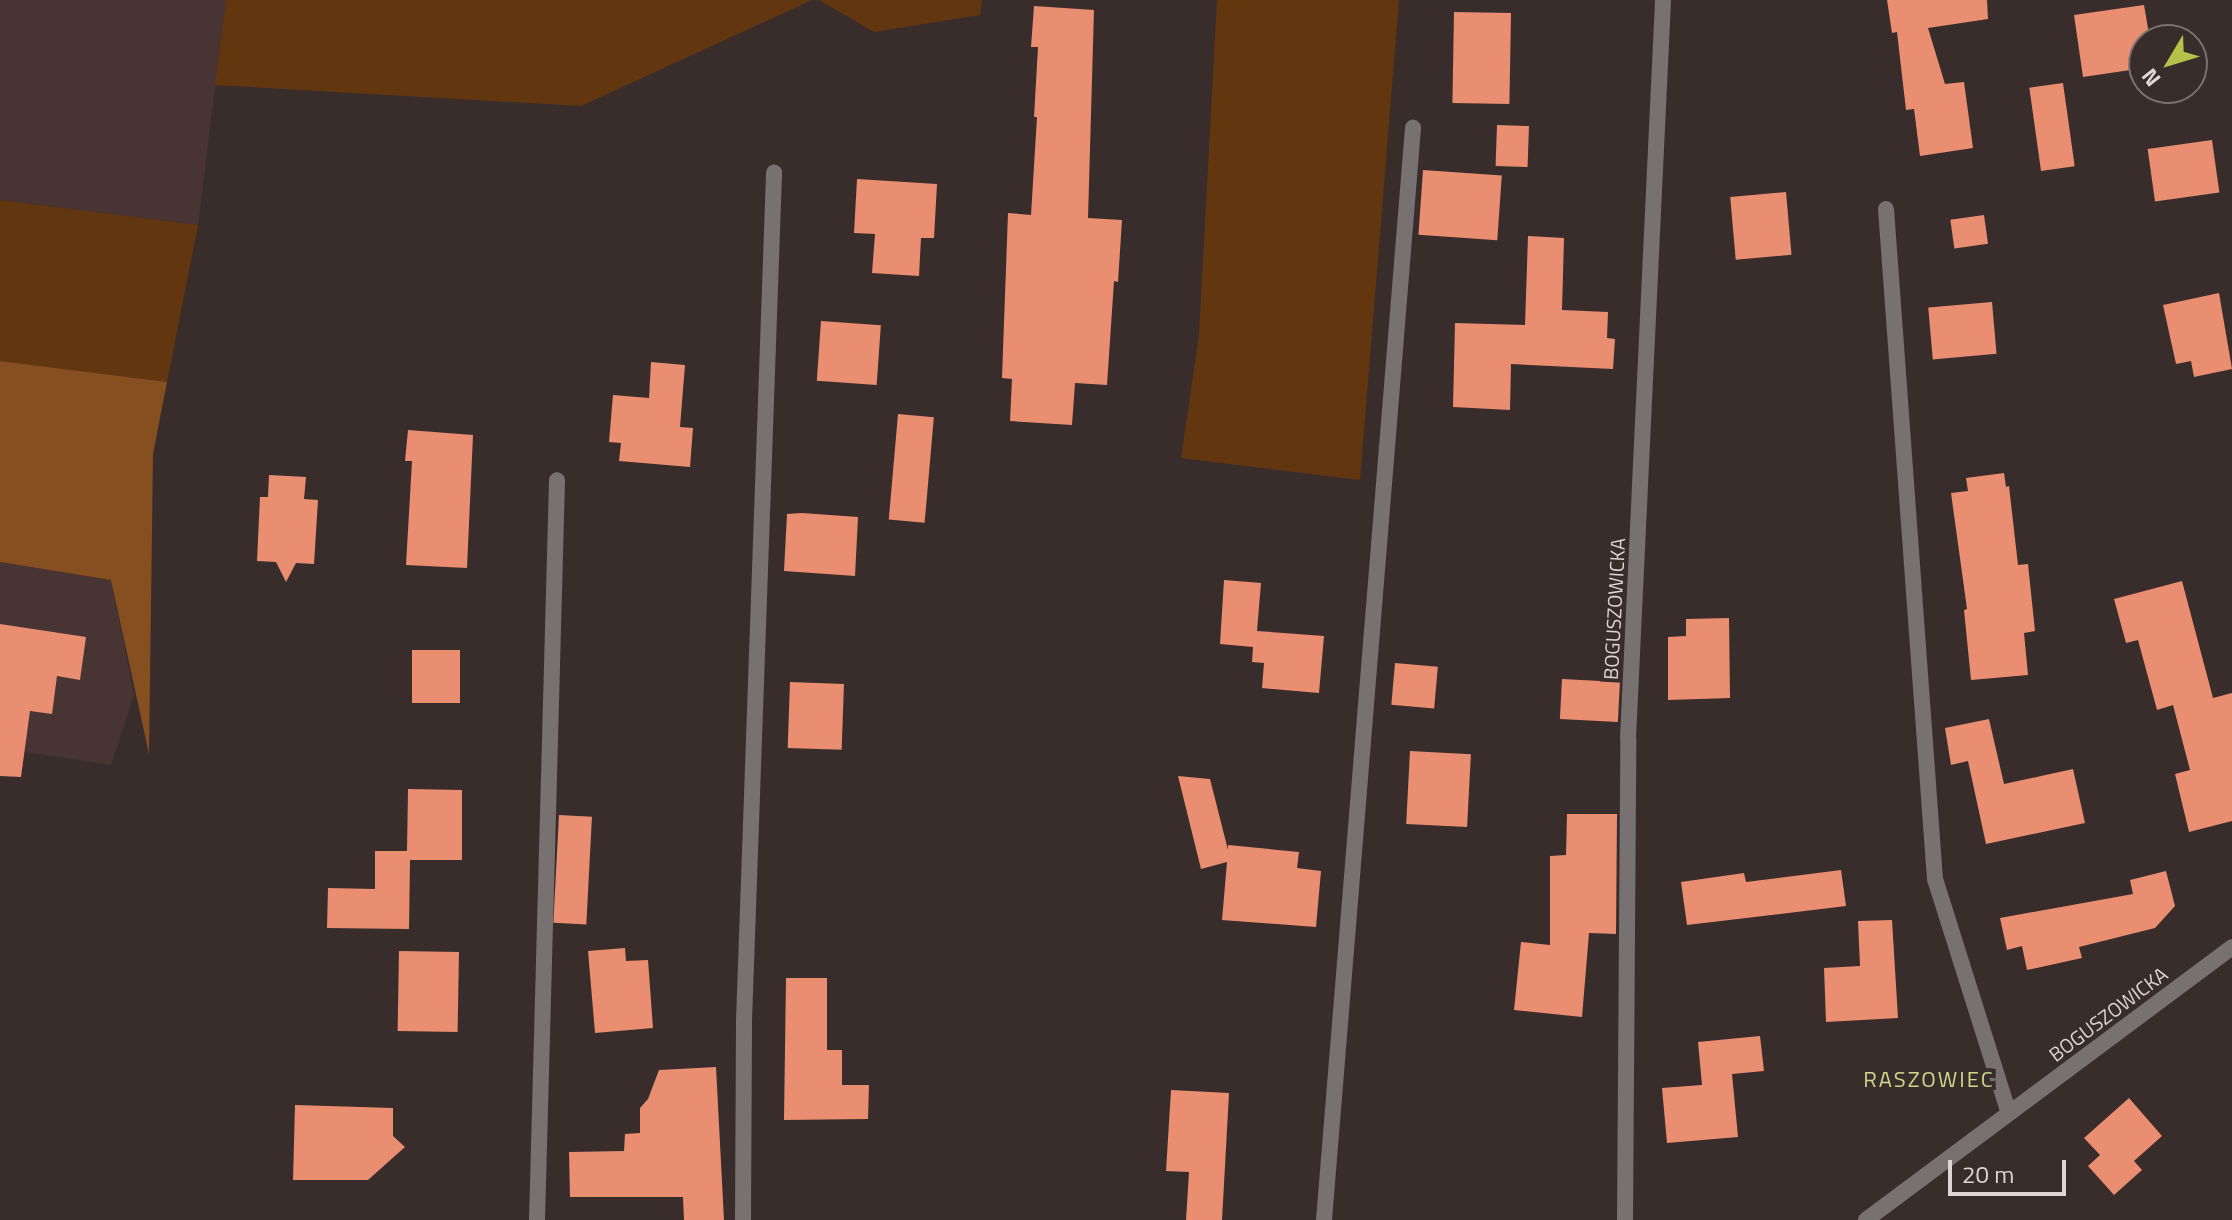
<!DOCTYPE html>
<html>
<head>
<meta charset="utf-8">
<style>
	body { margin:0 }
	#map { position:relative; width:2232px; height:1220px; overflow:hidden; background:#392d2c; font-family:"Titillium Web",sans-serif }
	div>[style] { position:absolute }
	.built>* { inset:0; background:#473433 }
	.green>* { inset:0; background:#623710 }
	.forest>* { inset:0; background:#864f20 }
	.building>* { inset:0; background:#e98e70; transform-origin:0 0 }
	.minor>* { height:16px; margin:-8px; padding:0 8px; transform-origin:8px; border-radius:8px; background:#777172 }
	.tertiary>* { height:16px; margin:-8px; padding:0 8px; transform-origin:8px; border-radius:8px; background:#777172 }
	span { translate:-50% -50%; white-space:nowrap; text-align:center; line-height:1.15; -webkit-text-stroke:8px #392d2c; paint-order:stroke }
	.street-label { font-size:20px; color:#ded6d6 }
	.neighbourhood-label { font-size:22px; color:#cdd88b; letter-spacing:2px }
	.north { position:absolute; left:2128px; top:24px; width:80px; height:80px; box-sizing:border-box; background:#392d2c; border:2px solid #7b7170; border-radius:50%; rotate:232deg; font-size:22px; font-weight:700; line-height:32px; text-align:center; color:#ded6d6 }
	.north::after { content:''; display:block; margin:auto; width:28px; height:36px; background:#b5c24a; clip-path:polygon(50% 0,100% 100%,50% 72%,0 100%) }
	.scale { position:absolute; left:1948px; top:1160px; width:118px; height:36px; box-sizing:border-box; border:4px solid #ded6d6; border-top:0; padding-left:10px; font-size:24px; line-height:28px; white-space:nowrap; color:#ded6d6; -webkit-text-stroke:6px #392d2c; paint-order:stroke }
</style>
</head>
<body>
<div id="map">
	<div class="built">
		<i style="clip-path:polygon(0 0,226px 0,198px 225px,0 200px)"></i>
		<i style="clip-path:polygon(0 562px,111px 580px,134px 695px,111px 765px,0 748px)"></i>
	</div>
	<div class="green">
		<i style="clip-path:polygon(226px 0,812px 0,581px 106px,215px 85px)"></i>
		<i style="clip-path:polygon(819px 0,982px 0,980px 15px,874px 32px)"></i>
		<i style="clip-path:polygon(1217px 0,1399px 0,1360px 480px,1181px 458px,1199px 335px)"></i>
		<i style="clip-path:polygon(0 200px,198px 225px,167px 382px,0 361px)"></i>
	</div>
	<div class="forest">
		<i style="clip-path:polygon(0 361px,167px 382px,153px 454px,149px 754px,111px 580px,0 562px)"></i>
	</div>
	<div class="building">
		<i style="clip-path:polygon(1887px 0,1987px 0,1988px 19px,1928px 28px,1945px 84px,1964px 82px,1973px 148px,1920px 156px,1914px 109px,1906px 110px,1897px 32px,1892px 33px)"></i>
		<i style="clip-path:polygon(2144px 5px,2150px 40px,2144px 40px,2144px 68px,2083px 77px,2074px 15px)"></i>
		<i style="clip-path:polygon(1034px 6px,1094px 10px,1088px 218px,1122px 220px,1118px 282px,1114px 281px,1107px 385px,1075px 383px,1072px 425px,1010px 421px,1012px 379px,1002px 378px,1008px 213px,1031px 215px,1037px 117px,1034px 117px,1038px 47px,1031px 47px)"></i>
		<i style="left:1454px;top:12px;width:57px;height:91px;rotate:1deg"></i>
		<i style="left:2063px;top:83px;width:84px;height:34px;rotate:82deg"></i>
		<i style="left:1497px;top:125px;width:32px;height:41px;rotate:2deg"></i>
		<i style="left:2212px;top:140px;width:53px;height:65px;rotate:82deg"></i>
		<i style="left:1423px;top:170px;width:79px;height:65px;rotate:4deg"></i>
		<i style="clip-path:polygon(857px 179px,937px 184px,934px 238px,921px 238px,919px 276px,872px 273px,875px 234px,854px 233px)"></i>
		<i style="left:1786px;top:192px;width:63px;height:56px;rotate:85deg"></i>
		<i style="left:1984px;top:215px;width:29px;height:34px;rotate:82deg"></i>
		<i style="clip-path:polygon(1528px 236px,1564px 238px,1562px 310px,1608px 312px,1607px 338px,1615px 339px,1613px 369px,1511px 364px,1510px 410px,1453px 407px,1455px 323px,1525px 325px)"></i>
		<i style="clip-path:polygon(2219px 293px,2232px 369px,2194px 377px,2191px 361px,2176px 364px,2163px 305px)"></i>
		<i style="left:1992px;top:302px;width:52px;height:64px;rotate:85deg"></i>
		<i style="left:821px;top:321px;width:60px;height:60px;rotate:4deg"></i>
		<i style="clip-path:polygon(651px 362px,685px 365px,680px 427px,693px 428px,690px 467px,619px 461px,621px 443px,609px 442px,613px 395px,649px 398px)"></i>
		<i style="left:898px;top:414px;width:36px;height:106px;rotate:5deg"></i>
		<i style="clip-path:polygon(408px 430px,473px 435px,467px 568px,406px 565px,412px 461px,405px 461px)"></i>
		<i style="clip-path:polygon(2004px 473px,2006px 487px,2009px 486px,2018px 565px,2028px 564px,2035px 631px,2024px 633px,2028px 675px,1971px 680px,1964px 610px,1967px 609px,1951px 493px,1968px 491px,1966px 478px)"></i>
		<i style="clip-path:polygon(269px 475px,306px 477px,304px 499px,318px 500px,314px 564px,296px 563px,286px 582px,276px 562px,257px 561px,260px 497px,268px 497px)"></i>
		<i style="clip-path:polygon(802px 513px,858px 517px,855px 576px,784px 571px,787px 514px)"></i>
		<i style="clip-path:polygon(1224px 580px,1261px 583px,1257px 631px,1324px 636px,1319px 693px,1262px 688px,1264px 663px,1252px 662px,1253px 647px,1220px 644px)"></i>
		<i style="clip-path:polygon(2182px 581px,2213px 698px,2232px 693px,2232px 821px,2189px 832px,2175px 774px,2190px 770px,2173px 705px,2157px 710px,2138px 640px,2126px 643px,2114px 599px)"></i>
		<i style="clip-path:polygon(1729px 618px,1730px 698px,1668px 700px,1668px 637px,1686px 636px,1686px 619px)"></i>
		<i style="clip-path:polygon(0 624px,86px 637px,80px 680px,57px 676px,52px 714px,30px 711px,21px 777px,0 776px)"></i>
		<i style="left:412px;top:650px;width:48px;height:53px"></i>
		<i style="left:1395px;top:663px;width:43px;height:42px;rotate:5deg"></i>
		<i style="left:1562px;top:679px;width:58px;height:40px;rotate:3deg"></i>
		<i style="left:790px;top:682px;width:54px;height:66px;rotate:2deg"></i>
		<i style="clip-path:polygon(1989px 719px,2004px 784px,2073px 769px,2085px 823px,1986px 844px,1968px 761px,1951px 765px,1945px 728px)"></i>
		<i style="left:1410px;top:751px;width:61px;height:73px;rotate:3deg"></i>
		<i style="clip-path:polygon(1178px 776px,1210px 779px,1228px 850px,1228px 845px,1299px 852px,1297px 868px,1321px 871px,1316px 927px,1222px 920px,1227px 862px,1201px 869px)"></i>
		<i style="clip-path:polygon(408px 789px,462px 790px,462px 860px,410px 860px,409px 929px,327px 928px,328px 888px,375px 889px,375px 851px,407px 851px)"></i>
		<i style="clip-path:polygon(1567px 814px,1617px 814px,1616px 934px,1589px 933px,1582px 1017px,1514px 1010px,1521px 942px,1550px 945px,1550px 856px,1566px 855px)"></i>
		<i style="left:559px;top:815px;width:33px;height:108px;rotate:3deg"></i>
		<i style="clip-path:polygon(1841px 870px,1846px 906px,1687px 925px,1681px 882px,1744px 873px,1746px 882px)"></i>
		<i style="clip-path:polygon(2166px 871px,2175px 906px,2155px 928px,2079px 947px,2082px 958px,2027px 970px,2022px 946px,2007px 950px,2000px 918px,2133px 894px,2130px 880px)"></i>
		<i style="clip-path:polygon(1892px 920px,1898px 1018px,1826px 1022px,1824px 968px,1860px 966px,1858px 921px)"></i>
		<i style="clip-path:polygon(625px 948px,626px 961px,648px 960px,653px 1028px,595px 1033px,588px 951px)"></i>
		<i style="left:399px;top:951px;width:60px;height:80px;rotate:1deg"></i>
		<i style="clip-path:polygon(786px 978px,827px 978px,827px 1050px,842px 1050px,842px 1085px,869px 1085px,868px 1119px,784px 1120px)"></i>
		<i style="clip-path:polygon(1760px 1036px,1764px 1071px,1732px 1074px,1738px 1137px,1667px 1143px,1662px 1088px,1702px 1085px,1698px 1042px)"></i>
		<i style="clip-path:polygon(716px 1067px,724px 1220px,684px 1220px,683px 1197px,570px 1197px,569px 1152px,624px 1151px,625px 1134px,640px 1133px,640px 1108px,648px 1099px,659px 1070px)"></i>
		<i style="clip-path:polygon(1171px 1090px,1229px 1093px,1222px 1220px,1186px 1220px,1189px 1172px,1166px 1171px)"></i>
		<i style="clip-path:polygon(2129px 1098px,2162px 1136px,2134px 1161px,2142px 1170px,2114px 1195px,2088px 1166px,2100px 1155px,2084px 1138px)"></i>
		<i style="clip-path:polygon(295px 1105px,393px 1108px,393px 1136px,405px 1147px,368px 1180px,293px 1180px)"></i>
	</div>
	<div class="minor">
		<i style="left:1886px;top:209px;width:672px;rotate:85.82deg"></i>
		<i style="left:1935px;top:879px;width:245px;rotate:72.5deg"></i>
		<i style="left:537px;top:1220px;width:740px;rotate:-88.45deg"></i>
		<i style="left:743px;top:1220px;width:199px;rotate:-89.7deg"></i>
		<i style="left:744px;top:1021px;width:849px;rotate:-87.97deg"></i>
		<i style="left:1324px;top:1220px;width:1096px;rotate:-85.34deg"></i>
		<i style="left:1625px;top:1220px;width:482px;rotate:-89.6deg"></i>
		<i style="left:1628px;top:738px;width:739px;rotate:-87.28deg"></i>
	</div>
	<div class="tertiary">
		<i style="left:1866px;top:1220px;width:457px;rotate:-36.7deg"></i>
	</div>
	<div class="street-label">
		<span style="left:1614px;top:609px;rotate:-87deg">BOGUSZOWICKA</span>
		<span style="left:2108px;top:1014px;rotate:-37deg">BOGUSZOWICKA</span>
	</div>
	<div class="neighbourhood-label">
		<span style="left:1929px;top:1080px">RASZOWIEC</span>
	</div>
	<div class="north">N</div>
	<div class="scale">20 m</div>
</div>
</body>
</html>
